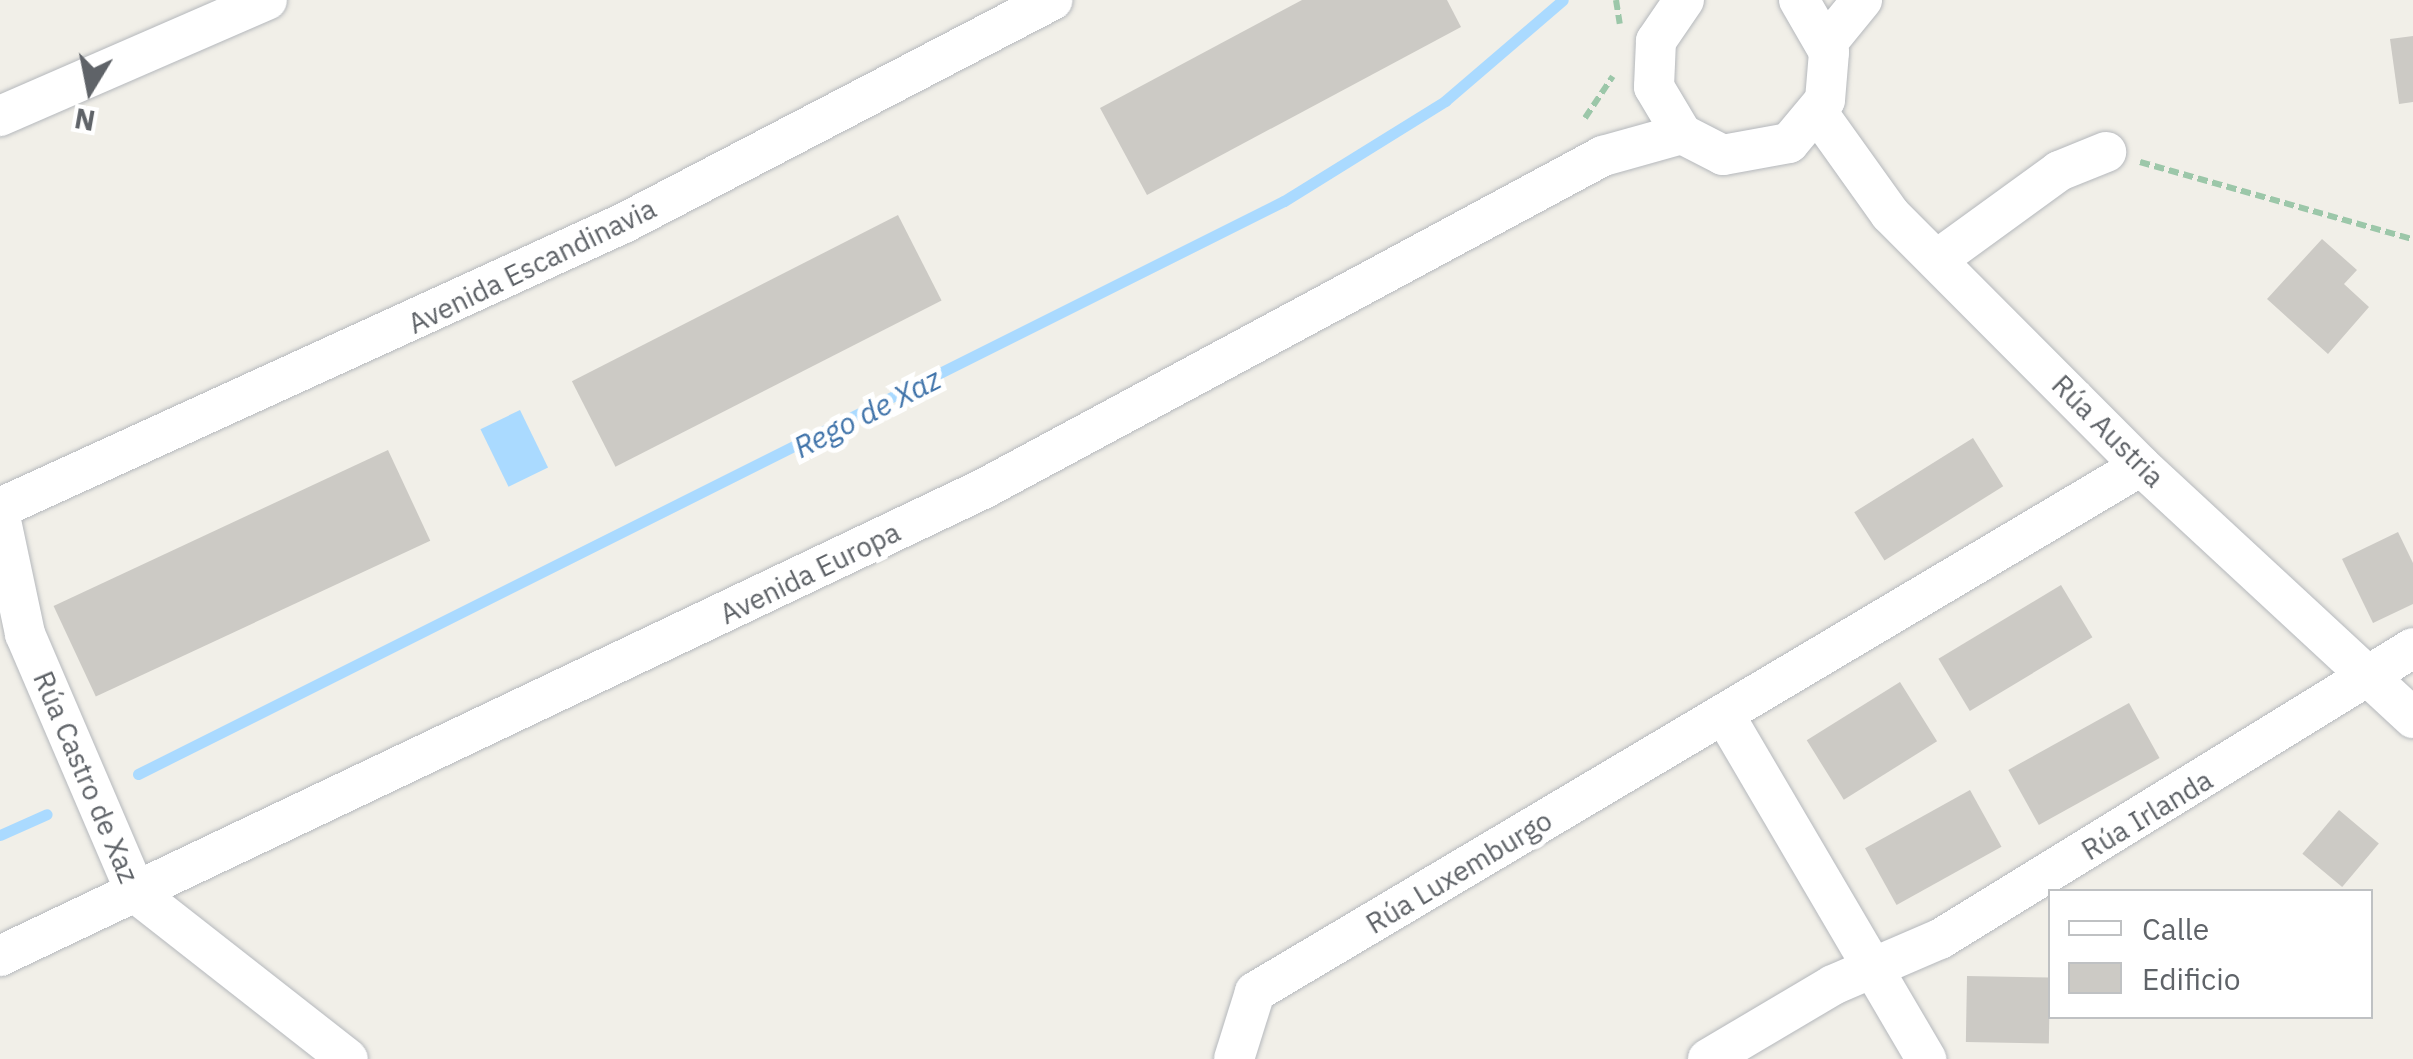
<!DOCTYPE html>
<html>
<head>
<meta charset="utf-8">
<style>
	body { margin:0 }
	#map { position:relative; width:2413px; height:1059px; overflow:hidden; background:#f1efe8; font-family:"IBM Plex Sans",sans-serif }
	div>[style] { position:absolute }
	.water>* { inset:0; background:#aadaff; transform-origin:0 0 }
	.stream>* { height:11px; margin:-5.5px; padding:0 5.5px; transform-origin:5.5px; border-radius:5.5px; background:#aadaff }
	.building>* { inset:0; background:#cccac5; transform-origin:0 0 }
	.path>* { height:6px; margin-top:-3px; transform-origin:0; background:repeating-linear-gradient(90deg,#9cc7a9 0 10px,transparent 0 15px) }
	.roads { filter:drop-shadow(0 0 2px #b5b8bc) drop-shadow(0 0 2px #b5b8bc) }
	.street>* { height:40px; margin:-20px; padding:0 20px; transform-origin:20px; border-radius:20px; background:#fff }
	span { translate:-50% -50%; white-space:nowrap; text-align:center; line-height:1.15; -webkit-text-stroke:10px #fff; paint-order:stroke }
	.street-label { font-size:28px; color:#5f6368 }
	.water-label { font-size:30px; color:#4174aa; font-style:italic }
	.legend { position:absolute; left:2048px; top:889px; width:325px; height:130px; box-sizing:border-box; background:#fff; border:2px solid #bfc1c3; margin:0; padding:12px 18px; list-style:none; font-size:30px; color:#5f6368 }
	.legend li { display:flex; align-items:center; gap:20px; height:50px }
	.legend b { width:50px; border:2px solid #bfc1c3 }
	.north { position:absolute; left:40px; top:40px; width:100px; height:100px; -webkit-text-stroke:8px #fff; paint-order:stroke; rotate:190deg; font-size:28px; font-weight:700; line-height:40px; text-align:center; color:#5f6368 }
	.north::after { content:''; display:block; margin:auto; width:35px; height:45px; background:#5f6368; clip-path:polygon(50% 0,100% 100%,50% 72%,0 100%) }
</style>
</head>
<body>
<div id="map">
	<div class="water">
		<i style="left:520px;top:410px;width:64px;height:44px;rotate:64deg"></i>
	</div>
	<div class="stream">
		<i style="left:138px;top:774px;width:1281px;rotate:-26.57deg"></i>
		<i style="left:1284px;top:201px;width:190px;rotate:-31.8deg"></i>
		<i style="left:1445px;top:101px;width:155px;rotate:-40.6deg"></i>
		<i style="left:0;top:835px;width:51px;rotate:-24.1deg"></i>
	</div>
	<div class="building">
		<i style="clip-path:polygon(1302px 0,1447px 0,1461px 27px,1147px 195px,1100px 108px)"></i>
		<i style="clip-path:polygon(2413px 36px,2413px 102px,2399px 104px,2390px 39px)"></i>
		<i style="left:898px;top:215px;width:96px;height:366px;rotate:63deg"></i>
		<i style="clip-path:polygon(2322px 239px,2357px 270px,2344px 284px,2369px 307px,2328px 354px,2267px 299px)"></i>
		<i style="left:1973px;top:438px;width:57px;height:140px;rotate:58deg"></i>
		<i style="left:388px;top:450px;width:100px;height:369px;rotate:65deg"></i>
		<i style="clip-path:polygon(2398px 532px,2413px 563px,2413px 604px,2373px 623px,2342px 559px)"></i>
		<i style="left:2061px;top:585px;width:61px;height:143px;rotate:59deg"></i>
		<i style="left:1900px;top:682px;width:70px;height:110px;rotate:58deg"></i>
		<i style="left:2129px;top:703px;width:63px;height:138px;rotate:61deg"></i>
		<i style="left:1970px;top:790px;width:65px;height:120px;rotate:61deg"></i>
		<i style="left:2339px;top:810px;width:52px;height:57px;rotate:40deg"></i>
		<i style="left:1967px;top:976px;width:83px;height:66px;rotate:1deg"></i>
	</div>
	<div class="path">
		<i style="left:1616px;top:0;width:24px;rotate:81deg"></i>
		<i style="left:1585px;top:118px;width:50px;rotate:-56.3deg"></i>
		<i style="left:2140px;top:162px;width:284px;rotate:15.8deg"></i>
	</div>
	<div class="roads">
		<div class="street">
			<i style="left:1684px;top:0;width:50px;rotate:124.3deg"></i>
			<i style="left:1656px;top:41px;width:46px;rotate:92.5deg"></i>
			<i style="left:1654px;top:87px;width:55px;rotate:59.2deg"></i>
			<i style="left:1682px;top:134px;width:46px;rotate:27.1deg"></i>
			<i style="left:1723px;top:155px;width:67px;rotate:-10.3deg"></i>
			<i style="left:1789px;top:143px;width:56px;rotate:-50.1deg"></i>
			<i style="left:1825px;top:100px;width:48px;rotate:-85.2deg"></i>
			<i style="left:1829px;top:52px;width:60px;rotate:-120deg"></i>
			<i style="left:1826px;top:44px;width:57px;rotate:-50.7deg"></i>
			<i style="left:1818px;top:113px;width:124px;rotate:54.5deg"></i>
			<i style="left:1890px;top:214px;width:356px;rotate:45.1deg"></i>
			<i style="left:2141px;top:466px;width:371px;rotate:42.8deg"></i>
			<i style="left:0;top:116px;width:291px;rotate:-23.5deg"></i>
			<i style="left:1938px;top:259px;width:150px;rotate:-36deg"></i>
			<i style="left:2059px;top:171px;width:51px;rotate:-22deg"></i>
			<i style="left:0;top:508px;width:686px;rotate:-24.55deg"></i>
			<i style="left:624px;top:223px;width:483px;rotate:-27.5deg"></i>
			<i style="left:0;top:516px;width:121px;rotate:78deg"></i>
			<i style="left:25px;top:634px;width:282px;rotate:66.8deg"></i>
			<i style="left:136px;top:893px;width:269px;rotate:38.1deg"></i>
			<i style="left:1725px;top:716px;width:398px;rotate:59.6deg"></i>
			<i style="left:0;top:956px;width:1091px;rotate:-25.41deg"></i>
			<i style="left:985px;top:488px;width:702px;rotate:-28.25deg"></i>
			<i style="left:1603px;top:156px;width:82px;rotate:-15.6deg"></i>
			<i style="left:1234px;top:1059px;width:70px;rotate:-72.6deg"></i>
			<i style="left:1255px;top:992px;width:1030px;rotate:-30.7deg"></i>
			<i style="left:1708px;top:1059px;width:145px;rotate:-30.6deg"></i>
			<i style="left:1833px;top:985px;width:116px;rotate:-23.3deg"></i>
			<i style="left:1940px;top:939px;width:555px;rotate:-31.6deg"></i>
		</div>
	</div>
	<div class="street-label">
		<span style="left:532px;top:266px;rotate:-26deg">Avenida Escandinavia</span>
		<span style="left:2108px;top:431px;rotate:45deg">Rúa Austria</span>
		<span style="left:810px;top:573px;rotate:-26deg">Avenida Europa</span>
		<span style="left:86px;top:777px;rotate:67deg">Rúa Castro de Xaz</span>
		<span style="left:2147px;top:815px;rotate:-31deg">Rúa Irlanda</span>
		<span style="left:1459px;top:872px;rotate:-31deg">Rúa Luxemburgo</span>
	</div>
	<div class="water-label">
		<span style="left:867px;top:413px;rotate:-27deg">Rego de Xaz</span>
	</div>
	<ul class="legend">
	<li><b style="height:12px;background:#fff"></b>Calle</li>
	<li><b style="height:28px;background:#cccac5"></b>Edificio</li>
	</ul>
	<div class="north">N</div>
</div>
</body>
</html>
